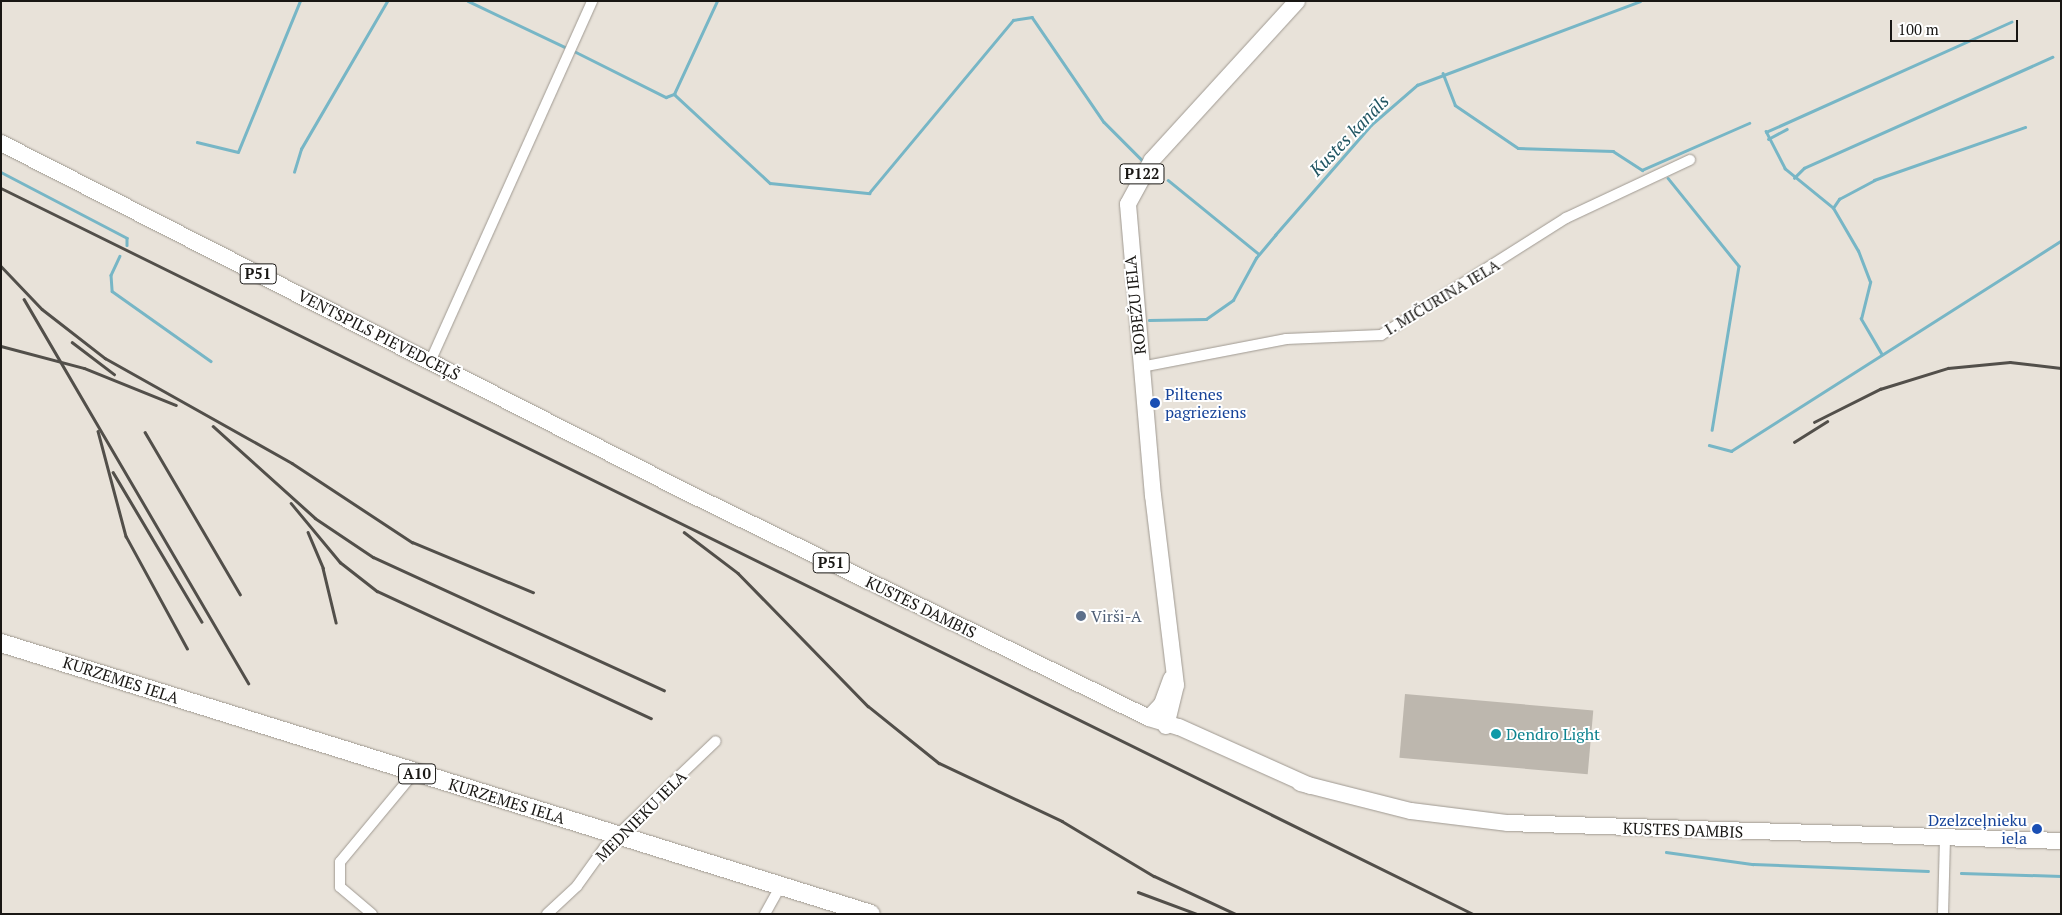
<!DOCTYPE html>
<html>
<head>
<meta charset="utf-8">
<style>
	body { margin:0 }
	#map { position:relative; width:2062px; height:915px; overflow:hidden; background:#e8e2d9; font-family:"PT Serif",serif }
	div>[style] { position:absolute }
	.stream>* { height:2.5px; margin:-1.25px; padding:0 1.25px; transform-origin:1.25px; border-radius:1.25px; background:#77b6c6 }
	.building>* { inset:0; background:#bdb7ae; transform-origin:0 0 }
	.roads { filter:drop-shadow(0 0 1px #9f9991) drop-shadow(0 0 1px #9f9991) }
	.minor>* { height:10px; margin:-5px; padding:0 5px; transform-origin:5px; border-radius:5px; background:#fff }
	.primary>* { height:16px; margin:-8px; padding:0 8px; transform-origin:8px; border-radius:8px; background:#fff }
	.trunk>* { height:18px; margin:-9px; padding:0 9px; transform-origin:9px; border-radius:9px; background:#fff }
	.rail>* { height:2.5px; margin:-1.25px; padding:0 1.25px; transform-origin:1.25px; border-radius:1.25px; background:#524f4a }
	.dots>* { width:14px; height:14px; translate:-50% -50%; box-sizing:border-box; border:2px solid #fff; border-radius:50% }
	span { translate:-50% -50%; white-space:nowrap; text-align:center; line-height:1.15; -webkit-text-stroke:4px #fff; paint-order:stroke }
	.shield-label span { padding:1px 4px; background:#fff; border:1px solid; border-radius:4px; -webkit-text-stroke-width:0 }
	.shield-label { font-size:15px; color:#191714; font-weight:700 }
	.street-label { font-size:16px; color:#191714 }
	.transit-label { font-size:16px; color:#164399 }
	.left { translate:0 -50%; text-align:left }
	.right { translate:-100% -50%; text-align:right }
	.service-label { font-size:16px; color:#4e5e75 }
	.culture-label { font-size:16px; color:#0d838f }
	.water-label { font-size:18px; color:#205562; font-style:italic }
	.frame { position:absolute; inset:0; border:2px solid #191714; pointer-events:none }
	.scale { position:absolute; left:1890px; top:20px; width:128px; height:22px; box-sizing:border-box; border:2px solid #191714; border-top:0; padding-left:6px; font-size:15px; line-height:18px; white-space:nowrap; color:#191714; -webkit-text-stroke:4px #fff; paint-order:stroke }
</style>
</head>
<body>
<div id="map">
	<div class="stream">
		<i style="left:468px;top:1px;width:110px;rotate:25.4deg"></i>
		<i style="left:574px;top:51px;width:103px;rotate:26.6deg"></i>
		<i style="left:666px;top:97px;width:9px;rotate:-21deg"></i>
		<i style="left:674px;top:94px;width:102px;rotate:-65.2deg"></i>
		<i style="left:1443px;top:73px;width:34px;rotate:69deg"></i>
		<i style="left:1455px;top:105px;width:76px;rotate:34.3deg"></i>
		<i style="left:1518px;top:148px;width:95px;rotate:1.8deg"></i>
		<i style="left:1613px;top:151px;width:35px;rotate:33deg"></i>
		<i style="left:1642px;top:170px;width:117px;rotate:-23.7deg"></i>
		<i style="left:674px;top:94px;width:131px;rotate:42.8deg"></i>
		<i style="left:770px;top:183px;width:100px;rotate:5.8deg"></i>
		<i style="left:869px;top:193px;width:225px;rotate:-50.2deg"></i>
		<i style="left:1013px;top:20px;width:19px;rotate:-9deg"></i>
		<i style="left:1032px;top:17px;width:127px;rotate:55.6deg"></i>
		<i style="left:1104px;top:122px;width:57px;rotate:45deg"></i>
		<i style="left:1768px;top:139px;width:21px;rotate:-28deg"></i>
		<i style="left:197px;top:142px;width:42px;rotate:13.7deg"></i>
		<i style="left:238px;top:152px;width:163px;rotate:-67.7deg"></i>
		<i style="left:1px;top:172px;width:142px;rotate:27.6deg"></i>
		<i style="left:127px;top:238px;width:7px;rotate:90deg"></i>
		<i style="left:294px;top:172px;width:24px;rotate:-73deg"></i>
		<i style="left:301px;top:149px;width:171px;rotate:-59.8deg"></i>
		<i style="left:1668px;top:178px;width:113px;rotate:51.1deg"></i>
		<i style="left:1739px;top:266px;width:166px;rotate:99.3deg"></i>
		<i style="left:1794px;top:178px;width:14px;rotate:-45deg"></i>
		<i style="left:1804px;top:168px;width:272px;rotate:-24.1deg"></i>
		<i style="left:1168px;top:180px;width:117px;rotate:39.1deg"></i>
		<i style="left:1833px;top:208px;width:11px;rotate:-56deg"></i>
		<i style="left:1839px;top:199px;width:40px;rotate:-28deg"></i>
		<i style="left:1874px;top:180px;width:160px;rotate:-19.3deg"></i>
		<i style="left:120px;top:256px;width:21px;rotate:115deg"></i>
		<i style="left:111px;top:275px;width:16px;rotate:86deg"></i>
		<i style="left:112px;top:291px;width:121px;rotate:35.3deg"></i>
		<i style="left:1149px;top:320px;width:57px;rotate:-1deg"></i>
		<i style="left:1206px;top:319px;width:33px;rotate:-35deg"></i>
		<i style="left:1233px;top:300px;width:48px;rotate:-61.3deg"></i>
		<i style="left:1256px;top:258px;width:30px;rotate:-50deg"></i>
		<i style="left:1275px;top:235px;width:146px;rotate:-48.9deg"></i>
		<i style="left:1371px;top:125px;width:61px;rotate:-41deg"></i>
		<i style="left:1417px;top:85px;width:238px;rotate:-20.6deg"></i>
		<i style="left:1882px;top:355px;width:42px;rotate:-120.3deg"></i>
		<i style="left:1861px;top:319px;width:38px;rotate:-76deg"></i>
		<i style="left:1870px;top:282px;width:33px;rotate:-111deg"></i>
		<i style="left:1858px;top:251px;width:50px;rotate:-120.2deg"></i>
		<i style="left:1833px;top:208px;width:62px;rotate:-140.9deg"></i>
		<i style="left:1785px;top:169px;width:42px;rotate:-117.2deg"></i>
		<i style="left:1766px;top:132px;width:269px;rotate:-24.2deg"></i>
		<i style="left:1709px;top:445px;width:23px;rotate:15deg"></i>
		<i style="left:1731px;top:451px;width:391px;rotate:-32.5deg"></i>
		<i style="left:1666px;top:852px;width:88px;rotate:7.9deg"></i>
		<i style="left:1753px;top:864px;width:175px;rotate:2.3deg"></i>
		<i style="left:1961px;top:873px;width:100px;rotate:1.7deg"></i>
	</div>
	<div class="building">
		<i style="left:1405px;top:694px;width:189px;height:64px;rotate:5deg"></i>
	</div>
	<div class="roads">
		<div class="minor">
			<i style="left:430px;top:362px;width:396px;rotate:-65.8deg"></i>
			<i style="left:1141px;top:367px;width:148px;rotate:-10.9deg"></i>
			<i style="left:1286px;top:339px;width:95px;rotate:-2.4deg"></i>
			<i style="left:1381px;top:335px;width:219px;rotate:-32.3deg"></i>
			<i style="left:1566px;top:218px;width:137px;rotate:-25.1deg"></i>
			<i style="left:372px;top:914px;width:42px;rotate:-139.8deg"></i>
			<i style="left:340px;top:887px;width:25px;rotate:-90deg"></i>
			<i style="left:340px;top:862px;width:116px;rotate:-50.3deg"></i>
			<i style="left:547px;top:914px;width:41px;rotate:-43deg"></i>
			<i style="left:577px;top:886px;width:48px;rotate:-54.3deg"></i>
			<i style="left:605px;top:847px;width:153px;rotate:-43.7deg"></i>
			<i style="left:765px;top:914px;width:31px;rotate:-61deg"></i>
			<i style="left:1943px;top:914px;width:76px;rotate:-88.5deg"></i>
		</div>
		<div class="primary">
			<i style="left:1px;top:143px;width:767px;rotate:27deg"></i>
			<i style="left:684px;top:491px;width:517px;rotate:26.02deg"></i>
			<i style="left:1149px;top:718px;width:31px;rotate:17deg"></i>
			<i style="left:1179px;top:727px;width:144px;rotate:24.2deg"></i>
			<i style="left:1149px;top:718px;width:19px;rotate:-47deg"></i>
			<i style="left:1162px;top:704px;width:27px;rotate:-70deg"></i>
			<i style="left:1166px;top:726px;width:42px;rotate:-76.3deg"></i>
			<i style="left:1176px;top:685px;width:190px;rotate:-96.9deg"></i>
			<i style="left:1153px;top:496px;width:293px;rotate:-94.9deg"></i>
			<i style="left:1128px;top:204px;width:50px;rotate:-61.4deg"></i>
			<i style="left:1152px;top:160px;width:215px;rotate:-47.6deg"></i>
			<i style="left:1300px;top:783px;width:114px;rotate:14.2deg"></i>
			<i style="left:1411px;top:811px;width:98px;rotate:7.1deg"></i>
			<i style="left:1508px;top:823px;width:553px;rotate:1.86deg"></i>
		</div>
		<div class="trunk">
			<i style="left:1px;top:643px;width:911px;rotate:17.3deg"></i>
		</div>
	</div>
	<div class="rail">
		<i style="left:1px;top:188px;width:1641px;rotate:26.25deg"></i>
		<i style="left:1px;top:266px;width:59px;rotate:46.4deg"></i>
		<i style="left:42px;top:309px;width:80px;rotate:37.9deg"></i>
		<i style="left:105px;top:358px;width:214px;rotate:29.3deg"></i>
		<i style="left:292px;top:463px;width:144px;rotate:33.4deg"></i>
		<i style="left:412px;top:542px;width:131px;rotate:22.5deg"></i>
		<i style="left:24px;top:299px;width:445px;rotate:59.7deg"></i>
		<i style="left:72px;top:342px;width:53px;rotate:37.3deg"></i>
		<i style="left:1px;top:346px;width:86px;rotate:14.8deg"></i>
		<i style="left:84px;top:368px;width:99px;rotate:21.9deg"></i>
		<i style="left:1814px;top:422px;width:74px;rotate:-26.6deg"></i>
		<i style="left:1880px;top:389px;width:71px;rotate:-17.2deg"></i>
		<i style="left:1948px;top:368px;width:62px;rotate:-5.5deg"></i>
		<i style="left:2010px;top:362px;width:51px;rotate:6.7deg"></i>
		<i style="left:213px;top:426px;width:137px;rotate:42deg"></i>
		<i style="left:315px;top:518px;width:70px;rotate:33.9deg"></i>
		<i style="left:373px;top:557px;width:320px;rotate:24.6deg"></i>
		<i style="left:98px;top:431px;width:109px;rotate:75.1deg"></i>
		<i style="left:126px;top:536px;width:128px;rotate:61.4deg"></i>
		<i style="left:145px;top:432px;width:188px;rotate:59.6deg"></i>
		<i style="left:1794px;top:442px;width:39px;rotate:-32deg"></i>
		<i style="left:113px;top:472px;width:174px;rotate:59.3deg"></i>
		<i style="left:291px;top:503px;width:77px;rotate:50.3deg"></i>
		<i style="left:340px;top:562px;width:47px;rotate:38.1deg"></i>
		<i style="left:377px;top:591px;width:302px;rotate:24.9deg"></i>
		<i style="left:308px;top:532px;width:39px;rotate:67deg"></i>
		<i style="left:323px;top:568px;width:56px;rotate:76.5deg"></i>
		<i style="left:684px;top:532px;width:68px;rotate:37.2deg"></i>
		<i style="left:738px;top:573px;width:186px;rotate:45.7deg"></i>
		<i style="left:868px;top:706px;width:91px;rotate:38.8deg"></i>
		<i style="left:939px;top:763px;width:136px;rotate:25.2deg"></i>
		<i style="left:1062px;top:821px;width:107px;rotate:30.9deg"></i>
		<i style="left:1154px;top:876px;width:90px;rotate:24.9deg"></i>
		<i style="left:1138px;top:892px;width:63px;rotate:20.4deg"></i>
	</div>
	<div class="dots">
		<i style="left:1155px;top:403px;background:#1a4fb4"></i>
		<i style="left:1081px;top:616px;background:#5c6f8a"></i>
		<i style="left:1496px;top:734px;background:#0f9aa8"></i>
		<i style="left:2037px;top:829px;background:#1a4fb4"></i>
	</div>
	<div class="shield-label">
		<span style="left:1142px;top:174px">P122</span>
		<span style="left:258px;top:274px">P51</span>
		<span style="left:831px;top:563px">P51</span>
		<span style="left:417px;top:774px">A10</span>
	</div>
	<div class="street-label">
		<span style="left:1442px;top:297px;rotate:-31deg">I. MIČURINA IELA</span>
		<span style="left:1135px;top:305px;rotate:-96deg">ROBEŽU IELA</span>
		<span style="left:379px;top:335px;rotate:27deg">VENTSPILS PIEVEDCEĻŠ</span>
		<span style="left:921px;top:607px;rotate:26deg">KUSTES DAMBIS</span>
		<span style="left:121px;top:680px;rotate:18deg">KURZEMES IELA</span>
		<span style="left:507px;top:801px;rotate:17deg">KURZEMES IELA</span>
		<span style="left:641px;top:816px;rotate:-45deg">MEDNIEKU IELA</span>
		<span style="left:1683px;top:830px;rotate:2deg">KUSTES DAMBIS</span>
	</div>
	<div class="transit-label">
		<span class="left" style="left:1165px;top:403px">Piltenes<br>pagrieziens</span>
		<span class="right" style="left:2027px;top:829px">Dzelzceļnieku<br>iela</span>
	</div>
	<div class="service-label">
		<span class="left" style="left:1091px;top:616px">Virši-A</span>
	</div>
	<div class="culture-label">
		<span class="left" style="left:1506px;top:734px">Dendro Light</span>
	</div>
	<div class="water-label">
		<span style="left:1349px;top:135px;rotate:-46deg">Kustes kanāls</span>
	</div>
	<div class="frame"></div>
	<div class="scale">100 m</div>
</div>
</body>
</html>
